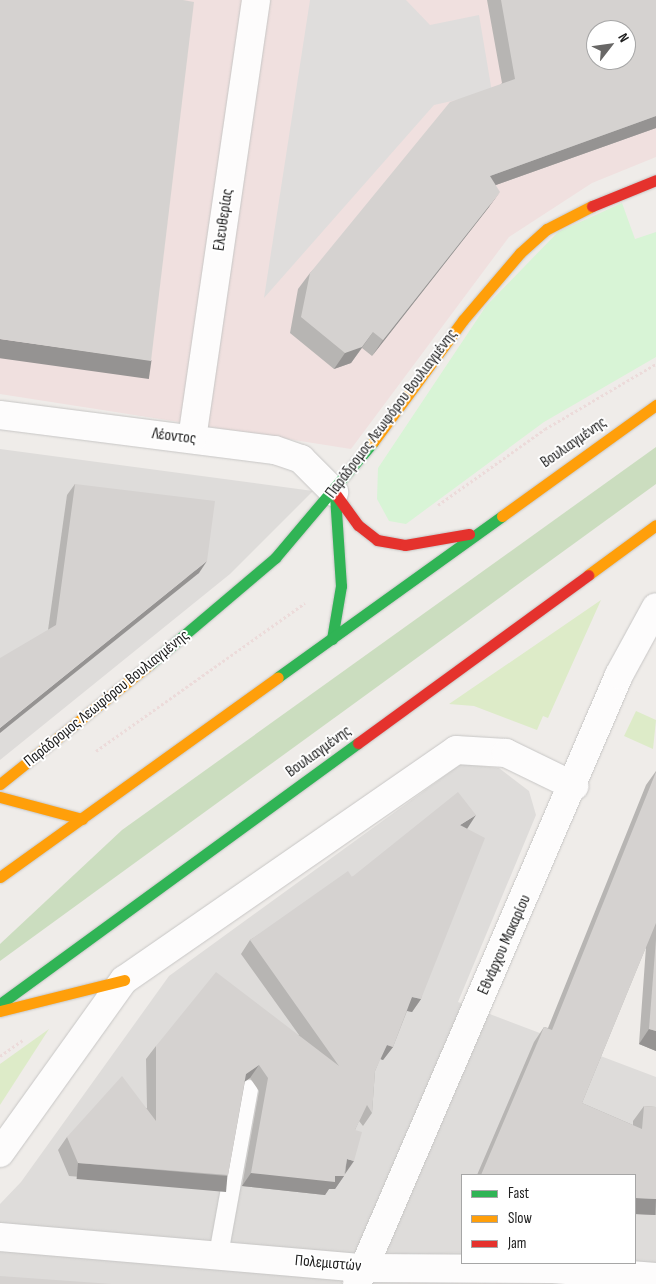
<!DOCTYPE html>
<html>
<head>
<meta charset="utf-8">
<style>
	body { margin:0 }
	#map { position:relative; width:656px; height:1284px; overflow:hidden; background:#efece9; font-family:"Sofia Sans Condensed",sans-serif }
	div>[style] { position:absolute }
	.residential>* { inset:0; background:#dedcda }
	.commercial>* { inset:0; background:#f0e0df }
	.grass>* { inset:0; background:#ddebc8 }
	.forest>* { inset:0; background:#cbddbf }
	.park>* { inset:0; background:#d8f4d6 }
	.parking>* { inset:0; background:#dfdddc }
	.path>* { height:3px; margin-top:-1.5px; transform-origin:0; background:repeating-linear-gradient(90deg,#ecdbda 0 2.5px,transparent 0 5px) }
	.roads { filter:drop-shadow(0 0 1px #c7c6c5) drop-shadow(0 0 1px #c7c6c5) }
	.lane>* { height:19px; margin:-9.5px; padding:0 9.5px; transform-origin:9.5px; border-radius:9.5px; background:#fdfcfc }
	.street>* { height:28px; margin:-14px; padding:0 14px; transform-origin:14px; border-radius:14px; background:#fdfcfc }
	.fast>* { height:11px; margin:-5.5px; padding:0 5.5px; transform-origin:5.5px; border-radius:5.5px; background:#30b455 }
	.slow>* { height:11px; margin:-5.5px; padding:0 5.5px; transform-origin:5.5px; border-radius:5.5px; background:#ff9f0a }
	.jam>* { height:11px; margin:-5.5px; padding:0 5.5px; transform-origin:5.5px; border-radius:5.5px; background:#e5322d }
	.wall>* { inset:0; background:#b7b5b3 }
	.shaded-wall>* { inset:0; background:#959392; transform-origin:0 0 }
	.building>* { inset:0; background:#d5d2d0 }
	span { translate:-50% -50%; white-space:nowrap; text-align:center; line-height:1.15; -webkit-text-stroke:4px #fff; paint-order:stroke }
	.street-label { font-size:16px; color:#202020 }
	.legend { position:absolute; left:461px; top:1174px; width:175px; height:90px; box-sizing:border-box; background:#fff; border:1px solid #a6a6a6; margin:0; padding:6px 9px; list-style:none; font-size:15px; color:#202020 }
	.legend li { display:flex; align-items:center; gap:10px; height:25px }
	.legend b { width:25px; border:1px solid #a6a6a6 }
	.north { position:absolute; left:586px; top:20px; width:50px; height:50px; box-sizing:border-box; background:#fff; border:1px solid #a6a6a6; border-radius:50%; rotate:60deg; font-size:14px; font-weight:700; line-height:20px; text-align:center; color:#202020 }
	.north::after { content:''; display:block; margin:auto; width:18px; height:22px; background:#686766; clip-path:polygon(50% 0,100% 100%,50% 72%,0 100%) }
</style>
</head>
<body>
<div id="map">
	<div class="residential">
		<i style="clip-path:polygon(0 449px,313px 491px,230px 574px,0 760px)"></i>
		<i style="clip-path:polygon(evenodd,461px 764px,499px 768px,529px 791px,536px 815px,458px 1002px,656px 1077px,656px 1284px,0 1284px,0 1204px,21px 1182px,169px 976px,461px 764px,462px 1175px,635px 1175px,635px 1263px,462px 1263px,462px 1175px)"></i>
	</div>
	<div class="commercial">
		<i style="clip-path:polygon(evenodd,0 0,656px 0,656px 157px,592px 183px,509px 237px,351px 449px,0 394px,0 0,596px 30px,626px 30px,626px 60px,596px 60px,596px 30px)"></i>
	</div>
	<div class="grass">
		<i style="clip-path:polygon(601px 600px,548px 718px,543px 716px,537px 730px,474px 706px,449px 704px)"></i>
		<i style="clip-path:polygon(636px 711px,656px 720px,653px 749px,624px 736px)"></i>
		<i style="clip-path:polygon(49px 1029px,0 1105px,0 1064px)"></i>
	</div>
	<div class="forest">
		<i style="clip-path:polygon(656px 447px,656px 484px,0 961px,0 944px,122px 830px)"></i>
	</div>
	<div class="park">
		<i style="clip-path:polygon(622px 203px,635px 239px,656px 232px,656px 357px,544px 422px,406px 524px,389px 521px,377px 499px,378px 468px,486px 306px,558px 232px)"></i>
	</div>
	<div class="parking">
		<i style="clip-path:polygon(310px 0,406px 0,430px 25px,479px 15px,492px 92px,434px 105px,264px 298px)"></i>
	</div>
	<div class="path">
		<i style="left:438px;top:505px;width:131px;rotate:-35.4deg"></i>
		<i style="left:545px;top:429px;width:129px;rotate:-30.4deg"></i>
		<i style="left:96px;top:751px;width:256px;rotate:-35.3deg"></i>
		<i style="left:0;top:1056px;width:28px;rotate:-35deg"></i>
	</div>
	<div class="roads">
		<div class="lane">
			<i style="left:218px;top:1254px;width:168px;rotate:-79.7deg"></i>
		</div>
		<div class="street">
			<i style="left:0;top:415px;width:277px;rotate:7.3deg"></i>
			<i style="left:275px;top:450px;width:28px;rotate:19deg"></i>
			<i style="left:301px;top:459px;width:47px;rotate:45deg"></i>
			<i style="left:192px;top:439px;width:444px;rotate:-81.7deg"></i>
			<i style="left:0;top:1153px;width:213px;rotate:-54.4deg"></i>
			<i style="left:124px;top:980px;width:404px;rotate:-34.7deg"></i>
			<i style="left:456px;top:750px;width:50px;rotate:3.4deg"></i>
			<i style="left:506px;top:753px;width:76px;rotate:25.9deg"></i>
			<i style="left:0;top:1237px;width:364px;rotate:4.9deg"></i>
			<i style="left:363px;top:1268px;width:190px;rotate:0.3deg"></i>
			<i style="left:553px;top:1269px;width:103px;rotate:4.4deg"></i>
			<i style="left:357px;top:1284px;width:663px;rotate:-66.72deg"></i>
			<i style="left:619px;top:675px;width:77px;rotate:-61.4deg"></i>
		</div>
		<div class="fast">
			<i style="left:332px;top:639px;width:54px;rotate:-80.4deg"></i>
			<i style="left:341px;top:586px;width:90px;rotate:-93.8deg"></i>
			<i style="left:150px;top:664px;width:164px;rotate:-40.3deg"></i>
			<i style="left:275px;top:558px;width:152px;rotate:-49.8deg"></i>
			<i style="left:278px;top:677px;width:276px;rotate:-35.7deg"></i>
			<i style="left:0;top:1004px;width:443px;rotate:-36.1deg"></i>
		</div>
		<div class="slow">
			<i style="left:373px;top:442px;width:152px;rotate:-53.6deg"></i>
			<i style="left:463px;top:320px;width:88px;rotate:-49.6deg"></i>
			<i style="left:520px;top:253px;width:36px;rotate:-42deg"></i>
			<i style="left:547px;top:229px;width:51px;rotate:-27.1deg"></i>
			<i style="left:502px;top:516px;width:190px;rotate:-35.8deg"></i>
			<i style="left:588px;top:575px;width:84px;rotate:-36.3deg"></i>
			<i style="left:0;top:784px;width:192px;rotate:-38.7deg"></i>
			<i style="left:0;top:797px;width:85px;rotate:15deg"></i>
			<i style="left:0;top:877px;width:342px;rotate:-35.7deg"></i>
			<i style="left:0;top:1011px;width:128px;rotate:-14deg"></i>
		</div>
		<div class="jam">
			<i style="left:592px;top:206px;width:69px;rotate:-22.1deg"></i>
			<i style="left:334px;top:492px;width:41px;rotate:54deg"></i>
			<i style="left:358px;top:525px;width:24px;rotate:38deg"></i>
			<i style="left:377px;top:540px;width:28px;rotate:10deg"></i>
			<i style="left:405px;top:545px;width:65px;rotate:-9.8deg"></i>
			<i style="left:358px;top:743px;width:285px;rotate:-36.1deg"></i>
		</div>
	</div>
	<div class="wall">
		<i style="clip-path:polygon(487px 0,656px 0,656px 128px,496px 185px,489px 207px,372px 356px,362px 348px,351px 363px,334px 369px,290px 333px,298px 289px,310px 273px,502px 83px)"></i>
		<i style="clip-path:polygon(75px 484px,199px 573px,48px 630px,67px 495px)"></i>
		<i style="clip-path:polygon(656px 771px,656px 1051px,639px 1044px,646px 947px,582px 1103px,633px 1125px,633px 1121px,644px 1106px,656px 1107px,656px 1215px,635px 1214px,635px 1175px,477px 1175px,534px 1042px,544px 1027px,548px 1028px,646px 785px)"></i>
		<i style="clip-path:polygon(467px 829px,421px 999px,412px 1012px,407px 1011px,393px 1047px,383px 1060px,380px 1059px,375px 1071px,372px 1113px,363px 1126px,359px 1121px,355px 1130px,344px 1176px,335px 1189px,329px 1189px,325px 1195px,242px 1186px,259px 1091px,250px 1078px,245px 1081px,228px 1175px,219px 1188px,69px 1176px,58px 1150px,67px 1137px,147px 1108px,146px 1059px,156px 1046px,299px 1035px,241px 954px,250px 940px,352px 877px)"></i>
	</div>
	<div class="shaded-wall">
		<i style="clip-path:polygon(656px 116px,656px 128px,479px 191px,490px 176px)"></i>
		<i style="clip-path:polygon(500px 192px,489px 207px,372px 356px,383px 340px)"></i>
		<i style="clip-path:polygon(373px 332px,351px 363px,334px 369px,345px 353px)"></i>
		<i style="left:0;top:339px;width:153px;height:19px;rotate:8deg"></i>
		<i style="clip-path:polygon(207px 561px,199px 573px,0 733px,0 728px)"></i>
		<i style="clip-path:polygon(476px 815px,467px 829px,450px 838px,460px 825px)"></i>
		<i style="clip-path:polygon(412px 997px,421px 999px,412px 1012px,403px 1010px)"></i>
		<i style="clip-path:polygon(649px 1029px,656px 1031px,656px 1051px,639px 1044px)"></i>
		<i style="clip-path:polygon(387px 1045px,393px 1047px,383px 1060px,378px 1058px)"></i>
		<i style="clip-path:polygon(259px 1065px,250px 1078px,237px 1087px,246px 1074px)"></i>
		<i style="clip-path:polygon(347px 1159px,354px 1161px,345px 1174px)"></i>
		<i style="left:78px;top:1163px;width:150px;height:16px;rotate:5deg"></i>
		<i style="clip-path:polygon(251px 1173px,344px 1176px,335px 1189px,329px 1189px,325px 1195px,242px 1186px)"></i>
		<i style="left:635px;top:1198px;width:21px;height:16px;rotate:3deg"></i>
	</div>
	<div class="building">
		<i style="clip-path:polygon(0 0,183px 0,194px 2px,151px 361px,0 339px)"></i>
		<i style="clip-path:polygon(evenodd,501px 0,656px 0,656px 116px,490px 176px,500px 192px,383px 340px,373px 332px,362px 347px,345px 353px,301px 317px,310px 273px,450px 102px,515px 79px,501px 0,596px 30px,626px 30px,626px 60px,596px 60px,596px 30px)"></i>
		<i style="clip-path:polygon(75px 484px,215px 501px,207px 561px,0 728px,0 658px,56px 625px)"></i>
		<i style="clip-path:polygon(656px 772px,656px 923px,582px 1103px,642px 1129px,644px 1106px,656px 1107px,656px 1199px,635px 1198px,635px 1175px,481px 1175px,544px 1027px,552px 1030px)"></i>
		<i style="clip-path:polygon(458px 792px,476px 815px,460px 825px,485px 838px,421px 999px,412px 997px,393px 1047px,387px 1045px,375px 1071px,372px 1113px,367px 1105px,355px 1130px,362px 1132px,354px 1161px,347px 1159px,344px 1176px,335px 1176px,335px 1182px,251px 1173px,268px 1078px,259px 1065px,246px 1074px,228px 1175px,78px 1163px,67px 1137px,122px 1076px,156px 1121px,156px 1046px,216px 972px,339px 1066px,250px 940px,348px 871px,352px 877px)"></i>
		<i style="clip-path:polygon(656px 939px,656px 1031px,649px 1029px)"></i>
		<i style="clip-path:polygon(0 1276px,112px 1284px,0 1284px)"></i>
	</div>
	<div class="street-label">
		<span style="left:224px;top:220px;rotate:-82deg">Ελευθερίας</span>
		<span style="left:392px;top:414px;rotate:-53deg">Παράδρομος Λεωφόρου Βουλιαγμένης</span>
		<span style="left:174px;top:437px;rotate:7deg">Λέοντος</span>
		<span style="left:574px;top:443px;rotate:-35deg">Βουλιαγμένης</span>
		<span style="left:107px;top:699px;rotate:-39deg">Παράδρομος Λεωφόρου Βουλιαγμένης</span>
		<span style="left:319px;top:752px;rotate:-36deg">Βουλιαγμένης</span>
		<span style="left:505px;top:945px;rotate:-66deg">Εθνάρχου Μακαρίου</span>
		<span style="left:328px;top:1264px;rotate:5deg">Πολεμιστών</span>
	</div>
	<ul class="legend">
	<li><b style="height:6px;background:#30b455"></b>Fast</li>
	<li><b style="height:6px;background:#ff9f0a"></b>Slow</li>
	<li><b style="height:6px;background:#e5322d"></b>Jam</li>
	</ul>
	<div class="north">N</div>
</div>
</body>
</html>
